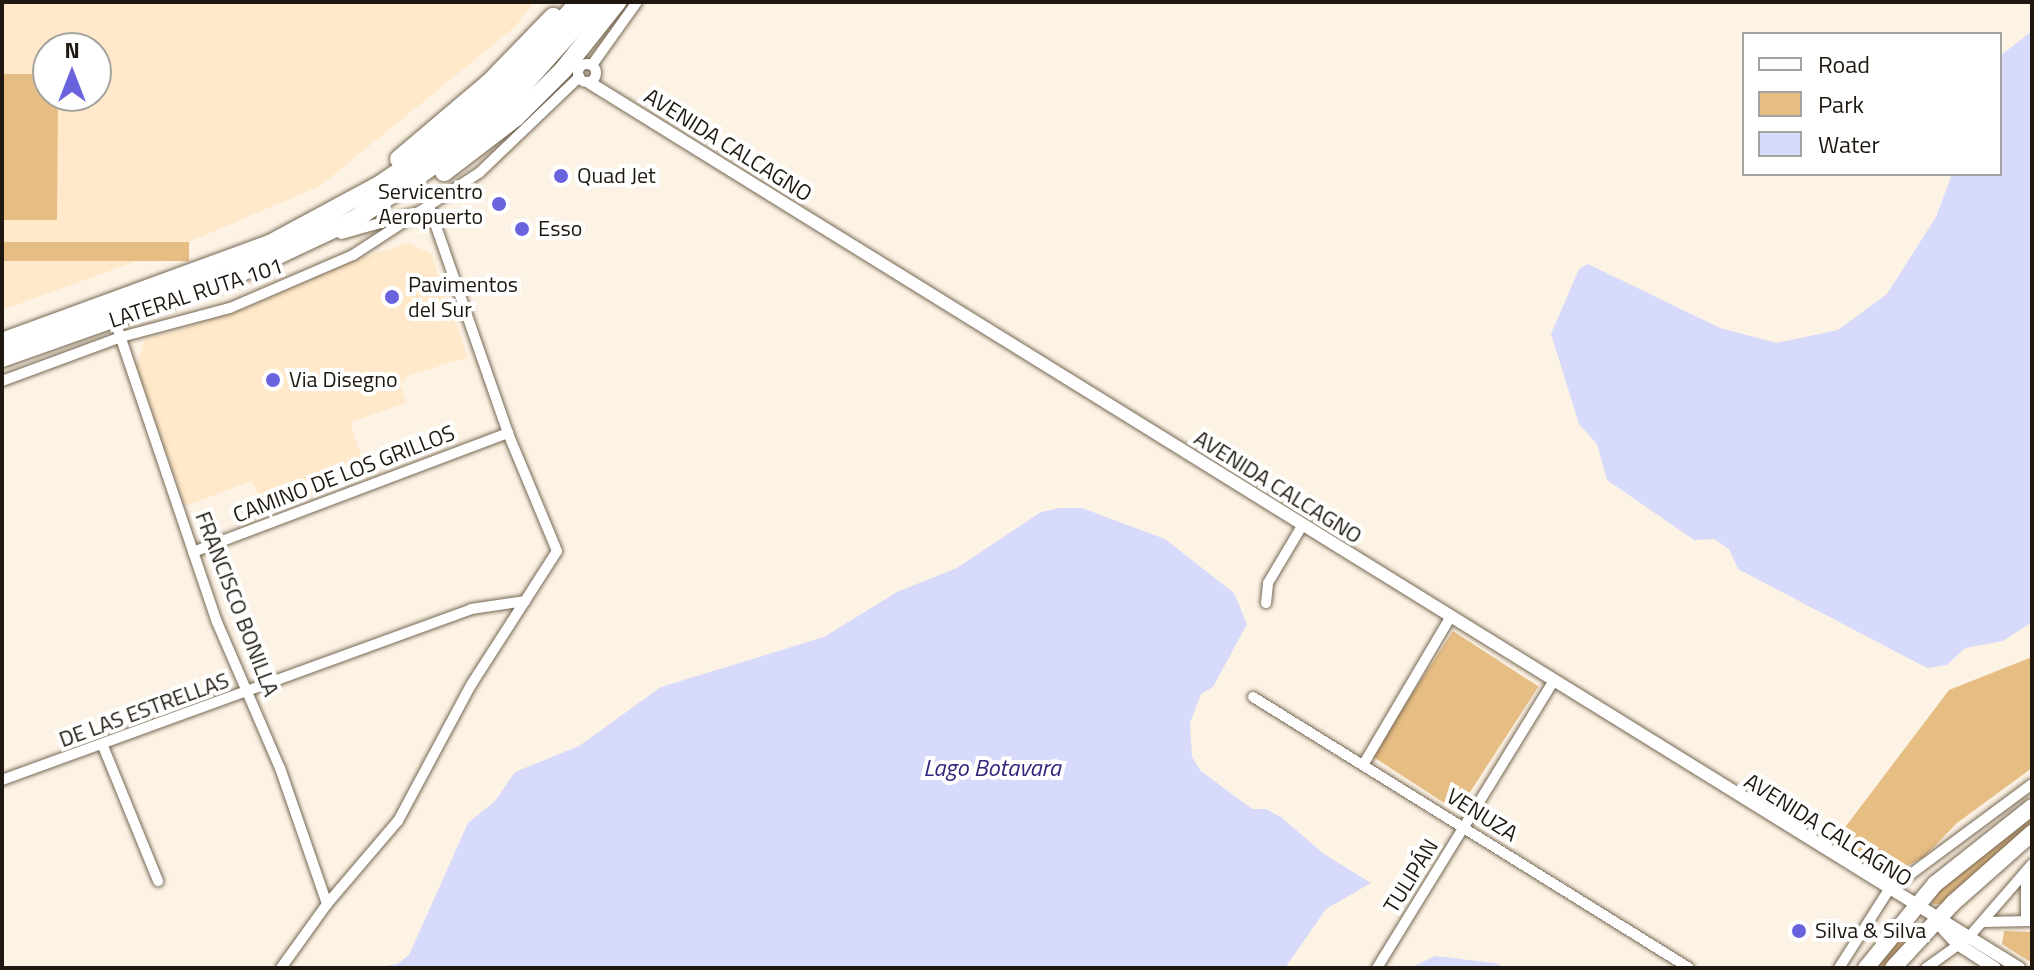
<!DOCTYPE html>
<html>
<head>
<meta charset="utf-8">
<style>
	body { margin:0 }
	#map { position:relative; width:2034px; height:970px; overflow:hidden; background:#fdf3e5; font-family:"Titillium Web",sans-serif }
	div>[style] { position:absolute }
	.built>* { inset:0; background:#ffe9ca }
	.green>* { inset:0; background:#e6bd83; transform-origin:0 0 }
	.water>* { inset:0; background:#d7dafa }
	.roads { filter:drop-shadow(0 0 2px #766753) drop-shadow(0 0 2px #766753) }
	.minor>* { height:10px; margin:-5px; padding:0 5px; transform-origin:5px; border-radius:5px; background:#fff }
	.minor>.ring { margin:-5px; padding:0; box-sizing:content-box; background:none; border:10px solid #fff; border-radius:50% }
	.tertiary>* { height:12px; margin:-6px; padding:0 6px; transform-origin:6px; border-radius:6px; background:#fff }
	.primary>* { height:16px; margin:-8px; padding:0 8px; transform-origin:8px; border-radius:8px; background:#fff }
	.trunk>* { height:18px; margin:-9px; padding:0 9px; transform-origin:9px; border-radius:9px; background:#fff }
	.dots>* { width:22px; height:22px; translate:-50% -50%; box-sizing:border-box; border:4px solid #fff; border-radius:50% }
	span { translate:-50% -50%; white-space:nowrap; text-align:center; line-height:1.15; -webkit-text-stroke:8px #fff; paint-order:stroke }
	.street-label { font-size:22px; color:#1e1810 }
	.poi-label { font-size:22px; color:#1e1810 }
	.left { translate:0 -50%; text-align:left }
	.right { translate:-100% -50%; text-align:right }
	.water-label { font-size:24px; color:#30267d; font-style:italic }
	.frame { position:absolute; inset:0; border:4px solid #1e1810; pointer-events:none }
	.legend { position:absolute; left:1742px; top:32px; width:260px; height:144px; box-sizing:border-box; background:#fff; border:2px solid #a5a39f; margin:0; padding:10px 14px; list-style:none; font-size:24px; color:#1e1810 }
	.legend li { display:flex; align-items:center; gap:16px; height:40px }
	.legend b { width:40px; border:2px solid #a5a39f }
	.north { position:absolute; left:32px; top:32px; width:80px; height:80px; box-sizing:border-box; background:#fff; border:2px solid #a5a39f; border-radius:50%; rotate:0deg; font-size:22px; font-weight:700; line-height:32px; text-align:center; color:#1e1810 }
	.north::after { content:''; display:block; margin:auto; width:28px; height:36px; background:#6963dd; clip-path:polygon(50% 0,100% 100%,50% 72%,0 100%) }
</style>
</head>
<body>
<div id="map">
	<div class="built">
		<i style="clip-path:polygon(evenodd,2px 2px,533px 2px,516px 26px,320px 186px,189px 242px,2px 310px,2px 2px,48px 48px,96px 48px,96px 96px,48px 96px,48px 48px)"></i>
		<i style="clip-path:polygon(408px 243px,431px 254px,468px 357px,408px 376px,400px 384px,407px 402px,350px 423px,368px 477px,266px 511px,252px 481px,185px 506px,136px 365px,145px 340px,248px 308px,353px 260px)"></i>
	</div>
	<div class="green">
		<i style="clip-path:polygon(2px 74px,48px 74px,48px 96px,58px 96px,57px 220px,2px 220px)"></i>
		<i style="left:189px;top:242px;width:19px;height:199px;rotate:90deg"></i>
		<i style="left:1453px;top:631px;width:102px;height:149px;rotate:33deg"></i>
		<i style="clip-path:polygon(2032px 657px,2032px 768px,1957px 823px,1924px 857px,1894px 873px,1837px 838px,1949px 690px)"></i>
		<i style="clip-path:polygon(2032px 814px,2032px 826px,1941px 904px,1933px 904px,1931px 898px)"></i>
		<i style="clip-path:polygon(1910px 925px,1913px 934px,1885px 968px,1873px 968px)"></i>
		<i style="clip-path:polygon(2004px 931px,2032px 932px,2032px 963px,2002px 944px)"></i>
	</div>
	<div class="water">
		<i style="clip-path:polygon(2032px 31px,2032px 622px,2003px 641px,1965px 648px,1947px 665px,1927px 668px,1738px 569px,1729px 549px,1714px 539px,1694px 540px,1607px 480px,1597px 444px,1579px 424px,1551px 334px,1579px 269px,1588px 264px,1720px 328px,1777px 343px,1838px 330px,1887px 294px,1936px 217px,1952px 174px,2000px 174px,2000px 56px)"></i>
		<i style="clip-path:polygon(1060px 508px,1082px 508px,1165px 539px,1234px 593px,1247px 624px,1213px 687px,1201px 694px,1190px 723px,1192px 757px,1201px 771px,1252px 809px,1266px 809px,1281px 817px,1324px 854px,1371px 883px,1326px 909px,1285px 968px,374px 968px,397px 964px,409px 955px,468px 823px,495px 801px,515px 772px,579px 746px,661px 687px,824px 637px,897px 592px,957px 568px,1041px 512px)"></i>
		<i style="clip-path:polygon(1435px 956px,1495px 963px,1506px 968px,1410px 968px)"></i>
	</div>
	<div class="roads">
		<div class="minor">
			<i class="ring" style="left:578px;top:64px;width:8px;height:8px"></i>
			<i style="left:592px;top:65px;width:77px;rotate:-54.5deg"></i>
			<i style="left:114px;top:318px;width:321px;rotate:71.3deg"></i>
			<i style="left:217px;top:622px;width:159px;rotate:66.7deg"></i>
			<i style="left:280px;top:768px;width:144px;rotate:70.9deg"></i>
			<i style="left:2px;top:381px;width:127px;rotate:-20.3deg"></i>
			<i style="left:121px;top:337px;width:113px;rotate:-14.9deg"></i>
			<i style="left:230px;top:308px;width:134px;rotate:-23.3deg"></i>
			<i style="left:353px;top:255px;width:150px;rotate:-33.1deg"></i>
			<i style="left:479px;top:173px;width:139px;rotate:-43.8deg"></i>
			<i style="left:193px;top:552px;width:337px;rotate:-20.7deg"></i>
			<i style="left:1266px;top:603px;width:20px;rotate:-84deg"></i>
			<i style="left:1268px;top:583px;width:66px;rotate:-59.2deg"></i>
			<i style="left:1253px;top:697px;width:513px;rotate:31.86deg"></i>
			<i style="left:103px;top:746px;width:146px;rotate:67.8deg"></i>
			<i style="left:1363px;top:765px;width:171px;rotate:-59.4deg"></i>
			<i style="left:2px;top:780px;width:499px;rotate:-20deg"></i>
			<i style="left:471px;top:609px;width:55px;rotate:-8.4deg"></i>
			<i style="left:2026px;top:874px;width:47px;rotate:90deg"></i>
			<i style="left:1984px;top:922px;width:46px;rotate:-1.2deg"></i>
			<i style="left:281px;top:968px;width:79px;rotate:-54.3deg"></i>
			<i style="left:327px;top:904px;width:109px;rotate:-49.5deg"></i>
			<i style="left:398px;top:821px;width:154px;rotate:-61.8deg"></i>
			<i style="left:471px;top:685px;width:159px;rotate:-57.3deg"></i>
			<i style="left:557px;top:551px;width:128px;rotate:-112.6deg"></i>
			<i style="left:508px;top:433px;width:237px;rotate:-109.2deg"></i>
			<i style="left:430px;top:209px;width:92px;rotate:164.3deg"></i>
			<i style="left:1377px;top:968px;width:336px;rotate:-58.4deg"></i>
			<i style="left:1839px;top:968px;width:91px;rotate:-57.5deg"></i>
			<i style="left:1888px;top:891px;width:179px;rotate:-36.6deg"></i>
			<i style="left:1926px;top:968px;width:52px;rotate:-35.5deg"></i>
			<i style="left:1968px;top:938px;width:98px;rotate:-49.1deg"></i>
		</div>
		<div class="tertiary">
			<i style="left:590px;top:83px;width:1681px;rotate:31.77deg"></i>
			<i style="left:1940px;top:925px;width:24px;rotate:48deg"></i>
			<i style="left:1956px;top:943px;width:46px;rotate:32.7deg"></i>
		</div>
		<div class="primary">
			<i style="left:1866px;top:968px;width:109px;rotate:-50.6deg"></i>
			<i style="left:1935px;top:884px;width:124px;rotate:-38.4deg"></i>
			<i style="left:1893px;top:968px;width:88px;rotate:-47.3deg"></i>
			<i style="left:1953px;top:903px;width:106px;rotate:-41.5deg"></i>
		</div>
		<div class="trunk">
			<i style="left:399px;top:159px;width:119px;rotate:-40.2deg"></i>
			<i style="left:490px;top:82px;width:91px;rotate:-45.9deg"></i>
			<i style="left:444px;top:172px;width:91px;rotate:-37.4deg"></i>
			<i style="left:516px;top:117px;width:66px;rotate:-45deg"></i>
			<i style="left:563px;top:70px;width:87px;rotate:-51.5deg"></i>
			<i style="left:2px;top:342px;width:285px;rotate:-20.1deg"></i>
			<i style="left:270px;top:244px;width:126px;rotate:-28.4deg"></i>
			<i style="left:381px;top:184px;width:73px;rotate:-34.3deg"></i>
			<i style="left:441px;top:143px;width:76px;rotate:-41.3deg"></i>
			<i style="left:498px;top:93px;width:122px;rotate:-48.3deg"></i>
			<i style="left:2px;top:358px;width:245px;rotate:-19.5deg"></i>
			<i style="left:233px;top:276px;width:137px;rotate:-25.1deg"></i>
			<i style="left:357px;top:218px;width:111px;rotate:-34.7deg"></i>
			<i style="left:448px;top:155px;width:68px;rotate:-40.2deg"></i>
			<i style="left:500px;top:111px;width:146px;rotate:-48.3deg"></i>
		</div>
	</div>
	<div class="dots">
		<i style="left:561px;top:176px;background:#6963dd"></i>
		<i style="left:499px;top:204px;background:#6963dd"></i>
		<i style="left:522px;top:229px;background:#6963dd"></i>
		<i style="left:392px;top:297px;background:#6963dd"></i>
		<i style="left:273px;top:380px;background:#6963dd"></i>
		<i style="left:1799px;top:931px;background:#6963dd"></i>
	</div>
	<div class="street-label">
		<span style="left:728px;top:145px;rotate:32deg">AVENIDA CALCAGNO</span>
		<span style="left:196px;top:293px;rotate:-18deg">LATERAL RUTA 101</span>
		<span style="left:344px;top:474px;rotate:-21deg">CAMINO DE LOS GRILLOS</span>
		<span style="left:1278px;top:487px;rotate:32deg">AVENIDA CALCAGNO</span>
		<span style="left:237px;top:604px;rotate:69deg">FRANCISCO BONILLA</span>
		<span style="left:144px;top:710px;rotate:-20deg">DE LAS ESTRELLAS</span>
		<span style="left:1482px;top:815px;rotate:32deg">VENUZA</span>
		<span style="left:1828px;top:830px;rotate:32deg">AVENIDA CALCAGNO</span>
		<span style="left:1411px;top:876px;rotate:-58deg">TULIPÁN</span>
	</div>
	<div class="poi-label">
		<span class="left" style="left:577px;top:176px">Quad Jet</span>
		<span class="right" style="left:483px;top:204px">Servicentro<br>Aeropuerto</span>
		<span class="left" style="left:538px;top:229px">Esso</span>
		<span class="left" style="left:408px;top:297px">Pavimentos<br>del Sur</span>
		<span class="left" style="left:289px;top:380px">Via Disegno</span>
		<span class="left" style="left:1815px;top:931px">Silva &amp; Silva</span>
	</div>
	<div class="water-label">
		<span style="left:992px;top:768px">Lago Botavara</span>
	</div>
	<div class="frame"></div>
	<ul class="legend">
	<li><b style="height:10px;background:#fff"></b>Road</li>
	<li><b style="height:22px;background:#e6bd83"></b>Park</li>
	<li><b style="height:22px;background:#d7dafa"></b>Water</li>
	</ul>
	<div class="north">N</div>
</div>
</body>
</html>
